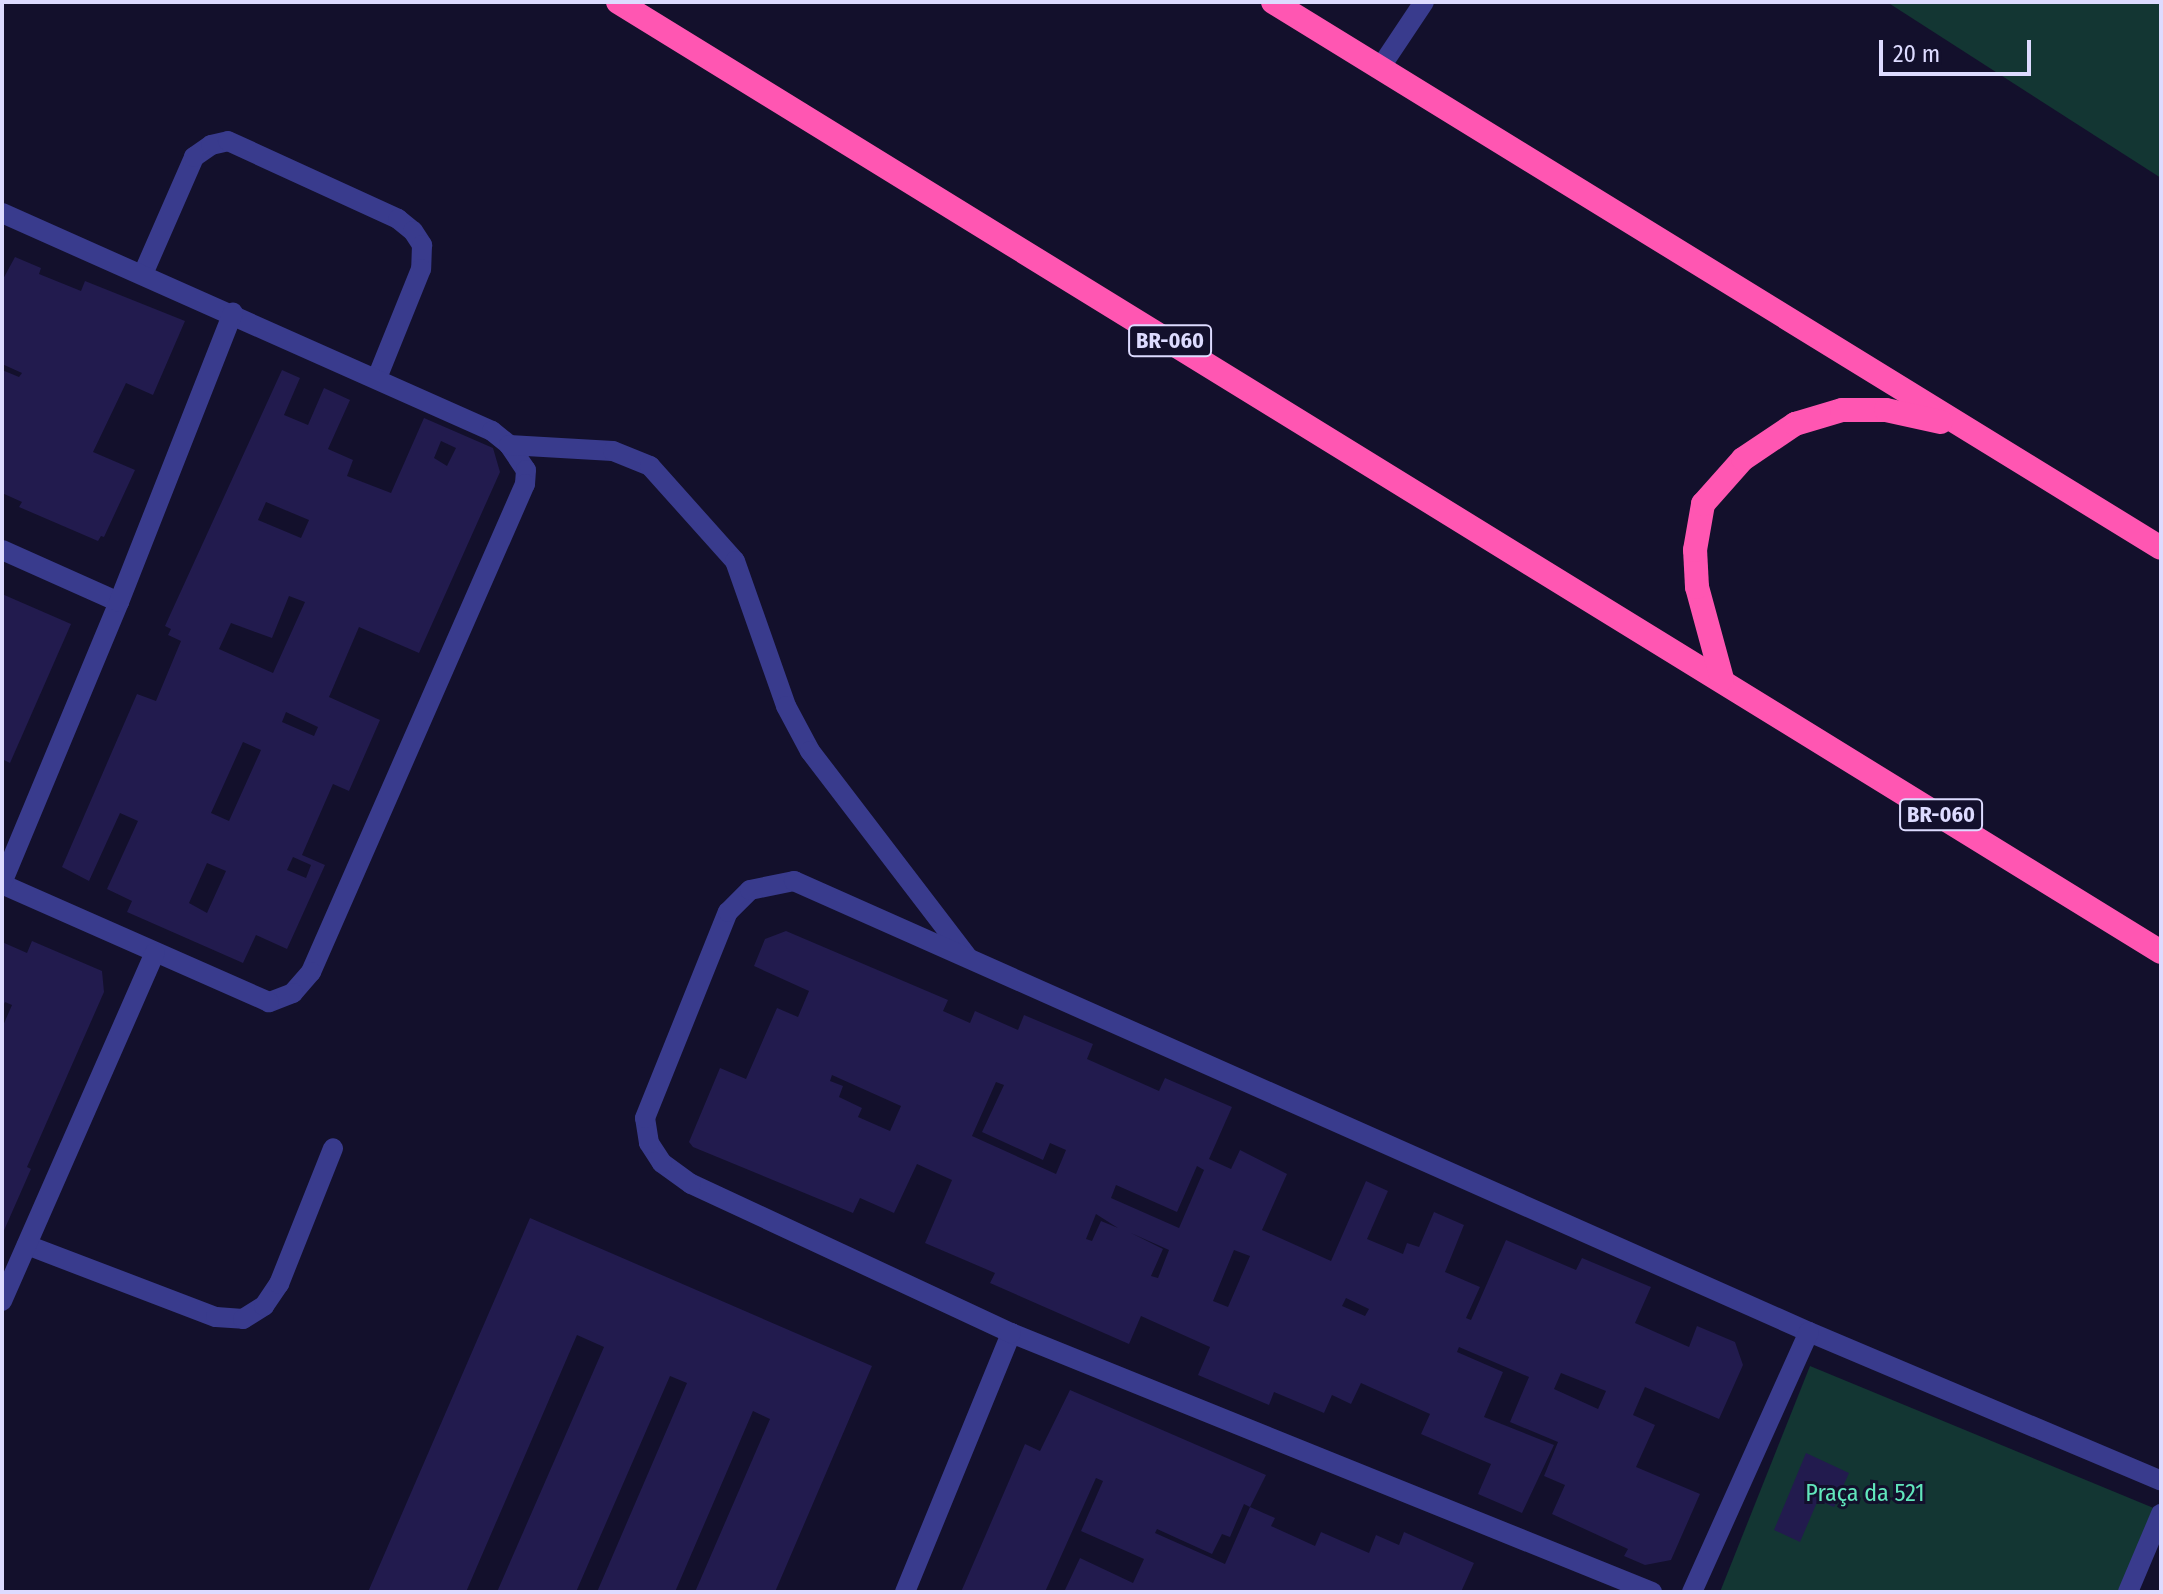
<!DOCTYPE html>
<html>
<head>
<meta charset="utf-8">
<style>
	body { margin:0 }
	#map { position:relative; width:2163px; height:1594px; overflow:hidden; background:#13102c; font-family:"Fira Sans Condensed",sans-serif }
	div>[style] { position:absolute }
	.green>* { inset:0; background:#133633 }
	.building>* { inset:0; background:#221b4e }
	.service>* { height:20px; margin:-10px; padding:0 10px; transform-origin:10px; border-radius:10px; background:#393b8d }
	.minor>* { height:20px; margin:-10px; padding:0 10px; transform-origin:10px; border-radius:10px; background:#393b8d }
	.motorway>* { height:24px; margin:-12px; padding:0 12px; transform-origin:12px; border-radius:12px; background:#ff56b2 }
	span { translate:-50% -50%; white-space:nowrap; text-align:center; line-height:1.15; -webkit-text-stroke:6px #13102c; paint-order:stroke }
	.shield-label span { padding:2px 6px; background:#13102c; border:2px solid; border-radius:6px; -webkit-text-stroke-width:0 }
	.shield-label { font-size:22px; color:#dddbff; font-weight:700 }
	.park-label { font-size:24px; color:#61e6bc }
	.frame { position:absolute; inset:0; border:4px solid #dddbff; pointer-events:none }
	.scale { position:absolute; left:1879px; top:40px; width:152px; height:36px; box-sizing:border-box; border:4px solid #dddbff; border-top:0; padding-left:10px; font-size:24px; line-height:28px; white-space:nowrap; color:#dddbff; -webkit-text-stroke:6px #13102c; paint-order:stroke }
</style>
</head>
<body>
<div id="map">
	<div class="green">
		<i style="clip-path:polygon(1887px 2px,2161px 2px,2161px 178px)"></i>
		<i style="clip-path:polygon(1810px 1366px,2156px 1509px,2119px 1592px,1720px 1592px)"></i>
	</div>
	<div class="building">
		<i style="clip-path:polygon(15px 257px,41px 268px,39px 274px,81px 291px,85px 281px,185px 321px,153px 395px,126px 383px,93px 452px,135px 470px,104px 537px,101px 536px,98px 541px,19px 507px,22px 502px,2px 493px,2px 370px,19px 377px,22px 373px,2px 364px,2px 281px)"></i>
		<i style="clip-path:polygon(evenodd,282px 370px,300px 378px,284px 415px,308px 425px,324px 388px,350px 400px,328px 449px,353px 460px,347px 476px,391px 493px,424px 418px,493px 448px,500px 472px,419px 653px,359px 627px,329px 697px,380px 720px,349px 791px,333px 784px,302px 855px,325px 865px,287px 949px,256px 935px,243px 963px,127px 912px,132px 901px,107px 889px,138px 821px,120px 813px,89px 881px,62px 867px,137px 694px,156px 701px,181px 641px,168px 635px,171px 629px,165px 626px,282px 370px,441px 441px,456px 448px,447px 466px,434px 458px,441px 441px,282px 370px,266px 502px,309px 520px,301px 538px,258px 520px,266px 502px,282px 370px,289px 596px,305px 602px,273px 673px,219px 649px,231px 623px,272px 638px,289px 596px,282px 370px,286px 712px,318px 727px,314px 736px,282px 722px,286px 712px,282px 370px,243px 742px,261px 750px,229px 821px,211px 813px,243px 742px,282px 370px,293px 857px,311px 865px,306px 878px,287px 870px,293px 857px,282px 370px,207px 863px,226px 871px,207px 913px,189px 903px,207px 863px)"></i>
		<i style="clip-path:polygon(2px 594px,71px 624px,10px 763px,2px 759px)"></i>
		<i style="clip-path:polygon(evenodd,786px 931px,948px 1000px,943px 1011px,970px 1023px,975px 1011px,1018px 1030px,1024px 1015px,1093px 1044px,1087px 1059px,1159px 1091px,1165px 1078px,1232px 1107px,1209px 1159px,1231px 1169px,1240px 1150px,1287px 1174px,1262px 1230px,1331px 1261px,1366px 1181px,1388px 1191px,1367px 1239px,1403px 1254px,1407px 1243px,1419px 1247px,1434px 1212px,1464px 1225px,1445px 1272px,1480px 1287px,1466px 1318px,1471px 1320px,1506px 1240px,1576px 1270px,1582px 1258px,1651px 1287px,1635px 1323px,1689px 1347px,1697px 1326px,1735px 1342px,1743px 1365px,1719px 1419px,1645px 1387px,1633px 1415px,1655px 1425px,1636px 1467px,1700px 1494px,1671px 1560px,1645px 1565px,1624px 1556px,1628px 1549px,1552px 1514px,1565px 1485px,1544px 1476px,1558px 1442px,1510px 1422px,1529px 1377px,1459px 1347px,1457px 1352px,1503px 1372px,1484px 1417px,1554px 1445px,1522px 1513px,1478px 1494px,1491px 1464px,1421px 1434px,1430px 1414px,1361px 1383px,1351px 1404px,1332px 1395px,1324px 1413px,1274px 1392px,1269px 1405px,1198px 1375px,1210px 1347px,1141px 1316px,1129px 1344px,990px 1283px,995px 1273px,925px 1243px,952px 1180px,917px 1164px,894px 1213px,860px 1198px,853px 1213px,693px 1147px,689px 1142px,720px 1068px,746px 1079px,777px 1008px,798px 1017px,809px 991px,754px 966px,765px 939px,786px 931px,832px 1075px,901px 1106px,890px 1131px,858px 1117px,862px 1108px,839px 1097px,843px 1086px,830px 1081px,832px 1075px,786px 931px,996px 1082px,1004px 1085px,982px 1132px,1043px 1160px,1050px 1143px,1066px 1150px,1056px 1174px,972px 1136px,996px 1082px,786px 931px,1197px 1166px,1204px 1170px,1179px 1228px,1111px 1198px,1116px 1185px,1177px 1212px,1197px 1166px,786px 931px,1096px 1214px,1118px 1228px,1101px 1221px,1092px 1241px,1086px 1239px,1096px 1214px,786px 931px,1131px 1233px,1169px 1250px,1158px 1278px,1151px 1276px,1163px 1249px,1131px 1233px,786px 931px,1234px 1250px,1250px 1256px,1228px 1307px,1213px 1301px,1234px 1250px,786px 931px,1346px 1298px,1369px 1309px,1365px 1316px,1342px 1306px,1346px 1298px,786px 931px,1561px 1373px,1606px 1391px,1598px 1409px,1554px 1389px,1561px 1373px)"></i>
		<i style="clip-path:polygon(32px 941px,102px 971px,104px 992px,27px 1167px,31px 1169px,2px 1235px,2px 1028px,12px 1005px,5px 1002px,2px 1008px,2px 942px,27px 953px)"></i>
		<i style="clip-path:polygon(530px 1218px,872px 1366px,775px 1592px,695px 1592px,770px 1419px,753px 1411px,675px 1592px,597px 1592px,687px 1383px,670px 1376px,576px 1592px,497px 1592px,604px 1347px,577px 1335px,466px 1592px,368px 1592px)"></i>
		<i style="clip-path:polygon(1070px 1390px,1266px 1475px,1250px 1507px,1244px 1504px,1230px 1537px,1222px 1534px,1212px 1554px,1157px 1529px,1155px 1533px,1225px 1564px,1250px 1507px,1275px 1518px,1271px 1526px,1315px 1546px,1321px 1532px,1369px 1553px,1376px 1535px,1399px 1545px,1404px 1532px,1474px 1563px,1461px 1592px,1064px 1592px,1080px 1558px,1133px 1583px,1144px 1559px,1081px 1531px,1103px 1481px,1096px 1478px,1045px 1592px,961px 1592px,1025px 1444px,1040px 1451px)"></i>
		<i style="clip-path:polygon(1806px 1453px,1849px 1473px,1834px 1507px,1818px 1500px,1800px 1542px,1774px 1530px)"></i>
	</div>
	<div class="service">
		<i style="left:143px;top:274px;width:128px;rotate:-66.4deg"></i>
		<i style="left:194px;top:157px;width:21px;rotate:-35deg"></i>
		<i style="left:211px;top:145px;width:17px;rotate:-13deg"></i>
		<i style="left:228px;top:141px;width:187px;rotate:24.6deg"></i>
		<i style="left:398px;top:219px;width:19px;rotate:39deg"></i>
		<i style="left:413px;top:231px;width:17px;rotate:57deg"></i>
		<i style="left:422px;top:245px;width:24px;rotate:92deg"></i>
		<i style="left:421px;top:269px;width:118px;rotate:112deg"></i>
		<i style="left:27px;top:1245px;width:202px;rotate:20.9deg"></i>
		<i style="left:216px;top:1317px;width:27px;rotate:4deg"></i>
		<i style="left:243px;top:1319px;width:25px;rotate:-32deg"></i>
		<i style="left:264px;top:1306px;width:27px;rotate:-56deg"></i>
		<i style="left:279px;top:1284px;width:146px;rotate:-68.3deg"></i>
	</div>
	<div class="minor">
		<i style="left:1380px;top:68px;width:79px;rotate:-56.3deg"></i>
		<i style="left:2px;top:213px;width:536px;rotate:23.98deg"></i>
		<i style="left:492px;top:431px;width:22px;rotate:39deg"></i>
		<i style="left:509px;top:445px;width:30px;rotate:56deg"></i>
		<i style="left:526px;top:470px;width:14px;rotate:94deg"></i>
		<i style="left:525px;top:484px;width:533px;rotate:113.68deg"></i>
		<i style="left:311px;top:972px;width:28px;rotate:131deg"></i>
		<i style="left:293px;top:993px;width:26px;rotate:159deg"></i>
		<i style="left:269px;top:1002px;width:292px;rotate:-156.2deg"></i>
		<i style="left:509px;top:445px;width:104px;rotate:3.3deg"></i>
		<i style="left:613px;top:451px;width:40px;rotate:22deg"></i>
		<i style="left:650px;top:466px;width:127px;rotate:48.2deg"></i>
		<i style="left:735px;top:561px;width:154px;rotate:70.6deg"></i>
		<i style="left:786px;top:706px;width:51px;rotate:61.9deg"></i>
		<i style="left:810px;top:751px;width:260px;rotate:52.6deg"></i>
		<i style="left:2px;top:550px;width:128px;rotate:24deg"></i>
		<i style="left:2px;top:883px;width:304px;rotate:-67.4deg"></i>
		<i style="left:119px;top:602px;width:311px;rotate:-68.5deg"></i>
		<i style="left:2px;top:1301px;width:380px;rotate:-66.3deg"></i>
		<i style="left:905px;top:1592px;width:280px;rotate:-67.7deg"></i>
		<i style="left:1652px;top:1592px;width:691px;rotate:-158deg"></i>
		<i style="left:1011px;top:1333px;width:353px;rotate:-155deg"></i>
		<i style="left:691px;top:1184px;width:36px;rotate:-144deg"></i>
		<i style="left:662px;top:1163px;width:24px;rotate:-123deg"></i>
		<i style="left:649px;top:1143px;width:25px;rotate:-99deg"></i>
		<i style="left:645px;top:1118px;width:222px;rotate:-68.1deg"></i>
		<i style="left:728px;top:912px;width:31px;rotate:-45deg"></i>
		<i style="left:750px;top:890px;width:45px;rotate:-11.6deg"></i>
		<i style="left:794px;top:881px;width:1111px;rotate:23.96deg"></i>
		<i style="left:1809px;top:1332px;width:382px;rotate:22.9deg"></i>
		<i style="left:1692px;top:1592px;width:285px;rotate:-65.8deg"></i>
		<i style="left:2128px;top:1592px;width:85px;rotate:-67.1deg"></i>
	</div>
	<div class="motorway">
		<i style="left:618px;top:2px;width:1812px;rotate:31.62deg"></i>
		<i style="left:1273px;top:2px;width:1042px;rotate:31.59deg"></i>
		<i style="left:1722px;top:679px;width:95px;rotate:-105.2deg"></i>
		<i style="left:1697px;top:587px;width:37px;rotate:-93deg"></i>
		<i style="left:1695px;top:550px;width:47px;rotate:-80.1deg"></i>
		<i style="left:1703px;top:504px;width:60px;rotate:-48.4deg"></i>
		<i style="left:1743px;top:459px;width:63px;rotate:-33.9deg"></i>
		<i style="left:1795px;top:424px;width:49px;rotate:-16.6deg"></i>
		<i style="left:1842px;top:410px;width:44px"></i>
		<i style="left:1886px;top:410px;width:56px;rotate:12.3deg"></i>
	</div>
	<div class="shield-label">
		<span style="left:1170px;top:341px">BR-060</span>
		<span style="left:1941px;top:815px">BR-060</span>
	</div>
	<div class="park-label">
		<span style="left:1865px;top:1494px">Praça da 521</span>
	</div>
	<div class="frame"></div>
	<div class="scale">20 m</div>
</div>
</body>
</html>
